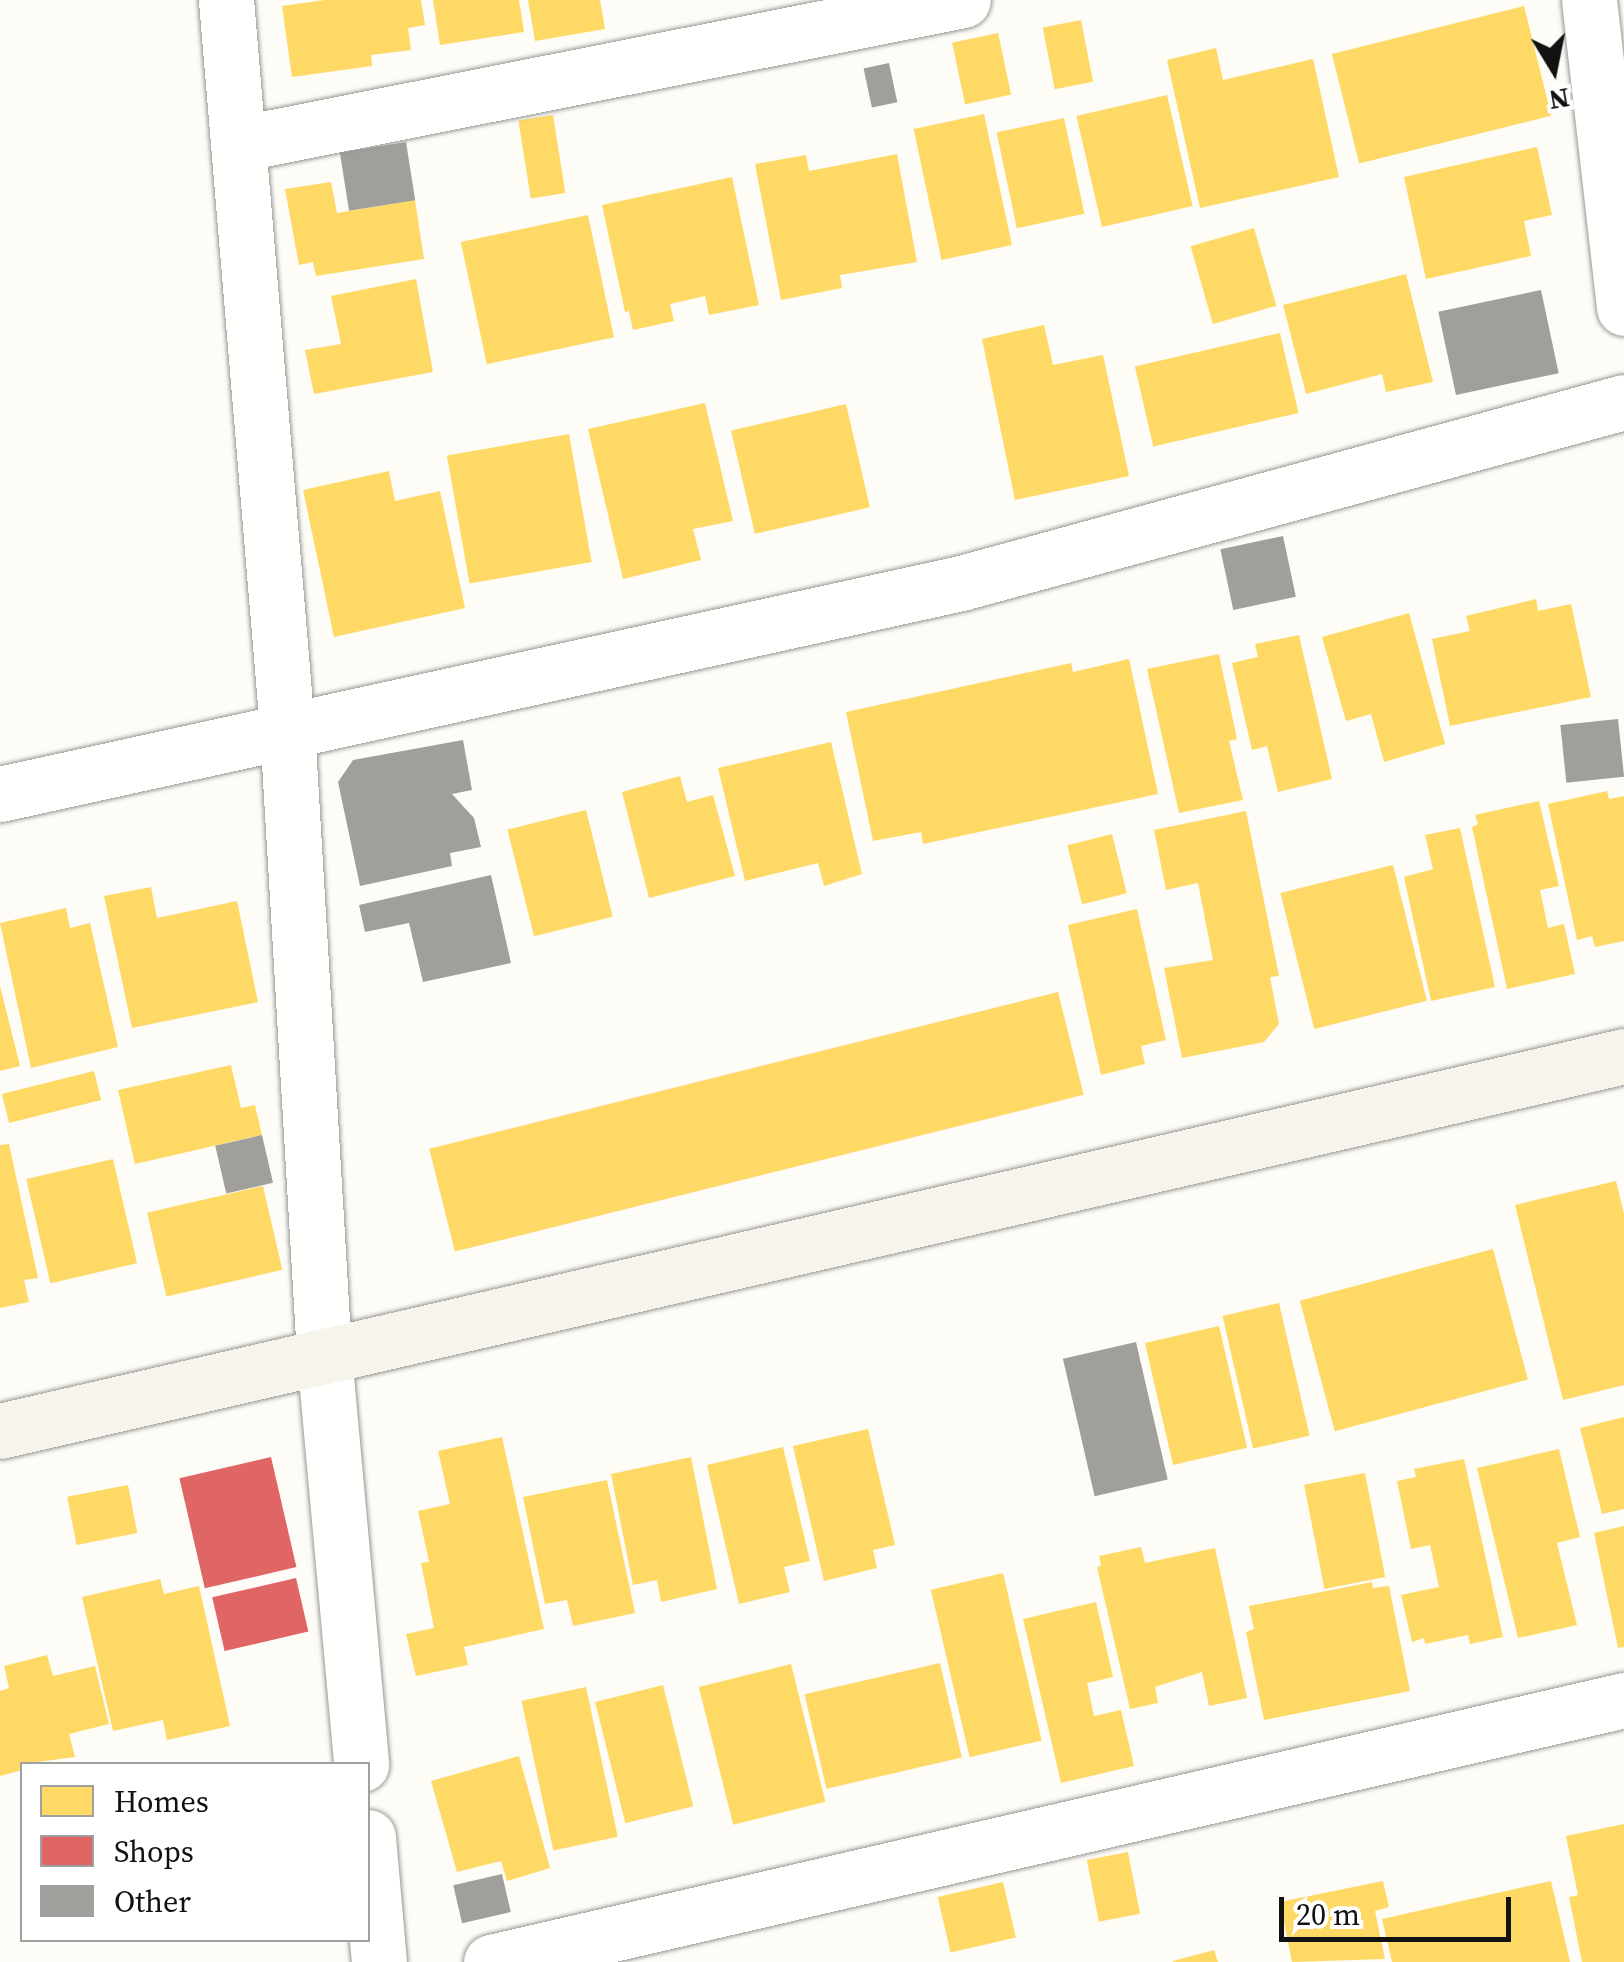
<!DOCTYPE html>
<html>
<head>
<meta charset="utf-8">
<style>
	body { margin:0 }
	#map { position:relative; width:1624px; height:1962px; overflow:hidden; background:#fdfcf7; font-family:"Source Serif 4",serif }
	div>[style] { position:absolute }
	.homes>* { inset:0; background:#ffd966; transform-origin:0 0 }
	.shops>* { inset:0; background:#e06666; transform-origin:0 0 }
	.building>* { inset:0; background:#a19f9c; transform-origin:0 0 }
	.roads { filter:drop-shadow(0 0 2px #979795) drop-shadow(0 0 2px #979795) }
	.street>* { height:55px; margin:-27.5px; padding:0 27.5px; transform-origin:27.5px; border-radius:27.5px; background:#fffffe }
	.secondary>* { height:55px; margin:-27.5px; padding:0 27.5px; transform-origin:27.5px; border-radius:27.5px; background:#f6f4eb }
	span { translate:-50% -50%; white-space:nowrap; text-align:center; line-height:1.15; -webkit-text-stroke:10px #fff; paint-order:stroke }
	.legend { position:absolute; left:20px; top:1762px; width:350px; height:180px; box-sizing:border-box; background:#fff; border:2px solid #a0a0a0; margin:0; padding:12px 18px; list-style:none; font-size:30px; color:#111 }
	.legend li { display:flex; align-items:center; gap:20px; height:50px }
	.legend b { width:50px; border:2px solid #a0a0a0 }
	.north { position:absolute; left:1504px; top:20px; width:100px; height:100px; -webkit-text-stroke:8px #fff; paint-order:stroke; rotate:170deg; font-size:28px; font-weight:700; line-height:40px; text-align:center; color:#111 }
	.north::after { content:''; display:block; margin:auto; width:35px; height:45px; background:#111; clip-path:polygon(50% 0,100% 100%,50% 72%,0 100%) }
	.scale { position:absolute; left:1279px; top:1897px; width:232px; height:45px; box-sizing:border-box; border:5px solid #111; border-top:0; padding-left:12px; font-size:30px; line-height:35px; white-space:nowrap; color:#111; -webkit-text-stroke:8px #fff; paint-order:stroke }
</style>
</head>
<body>
<div id="map">
	<div class="homes">
		<i style="clip-path:polygon(325px 0,421px 0,425px 25px,408px 28px,411px 50px,371px 55px,372px 66px,292px 77px,282px 6px)"></i>
		<i style="clip-path:polygon(433px 0,519px 0,524px 32px,440px 45px)"></i>
		<i style="clip-path:polygon(528px 0,600px 0,605px 29px,535px 41px)"></i>
		<i style="left:1524px;top:6px;width:113px;height:198px;rotate:76deg"></i>
		<i style="left:1081px;top:20px;width:63px;height:39px;rotate:79deg"></i>
		<i style="left:998px;top:33px;width:63px;height:47px;rotate:78deg"></i>
		<i style="clip-path:polygon(1216px 48px,1223px 80px,1313px 59px,1339px 177px,1200px 208px,1167px 60px)"></i>
		<i style="left:1167px;top:95px;width:114px;height:93px;rotate:77deg"></i>
		<i style="left:984px;top:114px;width:134px;height:72px;rotate:78deg"></i>
		<i style="left:553px;top:115px;width:79px;height:35px;rotate:81deg"></i>
		<i style="left:1064px;top:118px;width:98px;height:69px;rotate:78deg"></i>
		<i style="clip-path:polygon(1537px 147px,1552px 215px,1524px 221px,1531px 256px,1426px 279px,1404px 177px)"></i>
		<i style="clip-path:polygon(897px 154px,917px 262px,840px 275px,842px 288px,781px 300px,755px 164px,806px 155px,809px 171px)"></i>
		<i style="clip-path:polygon(732px 177px,759px 305px,709px 315px,705px 296px,670px 304px,674px 321px,633px 330px,629px 311px,625px 312px,602px 205px)"></i>
		<i style="clip-path:polygon(331px 182px,337px 213px,415px 200px,424px 259px,316px 276px,313px 262px,299px 265px,285px 189px)"></i>
		<i style="left:588px;top:215px;width:125px;height:130px;rotate:78deg"></i>
		<i style="left:1254px;top:228px;width:81px;height:66px;rotate:74deg"></i>
		<i style="clip-path:polygon(1406px 274px,1433px 382px,1386px 392px,1382px 374px,1306px 394px,1283px 305px)"></i>
		<i style="clip-path:polygon(416px 279px,433px 372px,314px 394px,305px 350px,341px 344px,331px 296px)"></i>
		<i style="clip-path:polygon(1044px 325px,1053px 365px,1103px 355px,1129px 476px,1015px 500px,982px 339px)"></i>
		<i style="left:1280px;top:333px;width:82px;height:149px;rotate:77deg"></i>
		<i style="clip-path:polygon(705px 403px,733px 521px,693px 529px,701px 560px,623px 579px,588px 429px)"></i>
		<i style="left:846px;top:404px;width:106px;height:118px;rotate:77deg"></i>
		<i style="left:569px;top:434px;width:130px;height:124px;rotate:80deg"></i>
		<i style="clip-path:polygon(389px 471px,395px 501px,440px 491px,465px 608px,334px 637px,303px 490px)"></i>
		<i style="clip-path:polygon(1536px 599px,1538px 611px,1571px 604px,1591px 697px,1450px 726px,1432px 639px,1470px 631px,1466px 616px)"></i>
		<i style="clip-path:polygon(1409px 613px,1445px 744px,1384px 762px,1371px 714px,1346px 721px,1322px 637px)"></i>
		<i style="clip-path:polygon(1299px 635px,1332px 779px,1278px 792px,1267px 746px,1252px 750px,1232px 663px,1258px 657px,1255px 644px)"></i>
		<i style="clip-path:polygon(1219px 654px,1237px 739px,1229px 741px,1243px 800px,1179px 813px,1147px 669px)"></i>
		<i style="clip-path:polygon(1129px 659px,1158px 794px,923px 844px,921px 832px,873px 841px,846px 712px,1071px 663px,1073px 672px)"></i>
		<i style="clip-path:polygon(831px 742px,862px 874px,824px 886px,818px 863px,745px 881px,718px 768px)"></i>
		<i style="clip-path:polygon(680px 776px,687px 802px,713px 795px,735px 876px,649px 898px,622px 792px)"></i>
		<i style="clip-path:polygon(1607px 791px,1609px 799px,1624px 796px,1624px 941px,1595px 947px,1592px 936px,1577px 940px,1548px 804px)"></i>
		<i style="clip-path:polygon(1539px 801px,1559px 886px,1540px 890px,1548px 928px,1564px 924px,1575px 974px,1507px 989px,1472px 827px,1478px 824px,1475px 815px)"></i>
		<i style="left:586px;top:810px;width:110px;height:81px;rotate:76deg"></i>
		<i style="clip-path:polygon(1246px 811px,1279px 976px,1270px 977px,1279px 1024px,1264px 1042px,1182px 1058px,1164px 968px,1213px 960px,1198px 883px,1166px 890px,1154px 830px)"></i>
		<i style="clip-path:polygon(1460px 828px,1495px 987px,1431px 1001px,1404px 877px,1433px 869px,1425px 835px)"></i>
		<i style="left:1112px;top:834px;width:61px;height:46px;rotate:76deg"></i>
		<i style="left:1393px;top:865px;width:140px;height:116px;rotate:76deg"></i>
		<i style="clip-path:polygon(151px 887px,157px 918px,237px 901px,258px 1002px,132px 1028px,104px 896px)"></i>
		<i style="clip-path:polygon(66px 908px,70px 928px,90px 923px,118px 1047px,31px 1068px,0 923px)"></i>
		<i style="clip-path:polygon(1137px 909px,1166px 1040px,1141px 1046px,1145px 1064px,1101px 1075px,1068px 925px)"></i>
		<i style="clip-path:polygon(0 986px,20px 1066px,0 1071px)"></i>
		<i style="left:1058px;top:992px;width:106px;height:648px;rotate:76deg"></i>
		<i style="clip-path:polygon(231px 1065px,241px 1108px,255px 1105px,262px 1135px,135px 1164px,118px 1090px)"></i>
		<i style="left:94px;top:1071px;width:30px;height:95px;rotate:76deg"></i>
		<i style="clip-path:polygon(9px 1144px,38px 1278px,24px 1280px,29px 1302px,0 1308px,0 1145px)"></i>
		<i style="left:113px;top:1159px;width:107px;height:89px;rotate:77deg"></i>
		<i style="clip-path:polygon(1616px 1181px,1624px 1214px,1624px 1385px,1563px 1400px,1515px 1205px)"></i>
		<i style="left:263px;top:1186px;width:86px;height:119px;rotate:77deg"></i>
		<i style="left:1493px;top:1249px;width:135px;height:200px;rotate:75deg"></i>
		<i style="left:1279px;top:1303px;width:136px;height:58px;rotate:77deg"></i>
		<i style="left:1219px;top:1326px;width:125px;height:76px;rotate:77deg"></i>
		<i style="clip-path:polygon(1624px 1417px,1624px 1509px,1602px 1514px,1580px 1428px)"></i>
		<i style="clip-path:polygon(868px 1429px,895px 1545px,873px 1550px,877px 1568px,824px 1581px,793px 1446px)"></i>
		<i style="clip-path:polygon(502px 1437px,544px 1629px,464px 1647px,468px 1665px,416px 1676px,406px 1634px,434px 1628px,421px 1563px,429px 1562px,418px 1511px,450px 1504px,438px 1451px)"></i>
		<i style="clip-path:polygon(783px 1447px,810px 1561px,784px 1567px,790px 1592px,739px 1604px,707px 1465px)"></i>
		<i style="clip-path:polygon(1559px 1449px,1580px 1537px,1557px 1543px,1577px 1625px,1518px 1638px,1477px 1468px)"></i>
		<i style="clip-path:polygon(691px 1457px,717px 1589px,661px 1602px,657px 1580px,633px 1585px,611px 1474px)"></i>
		<i style="clip-path:polygon(1464px 1459px,1503px 1637px,1470px 1644px,1468px 1635px,1425px 1644px,1424px 1638px,1412px 1642px,1401px 1595px,1439px 1587px,1430px 1545px,1411px 1549px,1397px 1481px,1416px 1477px,1414px 1469px)"></i>
		<i style="left:1365px;top:1473px;width:106px;height:62px;rotate:79deg"></i>
		<i style="clip-path:polygon(607px 1480px,635px 1613px,573px 1626px,567px 1600px,545px 1604px,523px 1497px)"></i>
		<i style="left:128px;top:1485px;width:49px;height:62px;rotate:79deg"></i>
		<i style="clip-path:polygon(1624px 1526px,1624px 1647px,1618px 1648px,1594px 1533px)"></i>
		<i style="clip-path:polygon(1141px 1547px,1145px 1563px,1215px 1548px,1247px 1698px,1209px 1706px,1202px 1672px,1155px 1687px,1158px 1703px,1130px 1709px,1097px 1567px,1101px 1566px,1099px 1556px)"></i>
		<i style="left:1003px;top:1573px;width:172px;height:74px;rotate:77deg"></i>
		<i style="clip-path:polygon(160px 1579px,164px 1594px,199px 1586px,230px 1726px,167px 1740px,163px 1720px,113px 1731px,82px 1597px)"></i>
		<i style="clip-path:polygon(1372px 1582px,1373px 1588px,1389px 1586px,1410px 1691px,1264px 1720px,1246px 1632px,1254px 1629px,1249px 1606px)"></i>
		<i style="clip-path:polygon(1096px 1602px,1113px 1677px,1087px 1683px,1094px 1716px,1121px 1710px,1134px 1766px,1061px 1783px,1023px 1619px)"></i>
		<i style="clip-path:polygon(47px 1655px,53px 1676px,95px 1666px,109px 1724px,69px 1734px,75px 1757px,22px 1764px,22px 1770px,0 1776px,0 1691px,9px 1688px,4px 1666px)"></i>
		<i style="left:940px;top:1663px;width:97px;height:139px;rotate:77deg"></i>
		<i style="left:791px;top:1664px;width:142px;height:95px;rotate:76deg"></i>
		<i style="left:663px;top:1685px;width:125px;height:70px;rotate:76deg"></i>
		<i style="left:586px;top:1687px;width:153px;height:66px;rotate:78deg"></i>
		<i style="clip-path:polygon(519px 1756px,550px 1868px,507px 1881px,501px 1861px,457px 1872px,431px 1781px)"></i>
		<i style="clip-path:polygon(1624px 1824px,1624px 1962px,1582px 1962px,1569px 1897px,1578px 1895px,1566px 1836px)"></i>
		<i style="left:1128px;top:1852px;width:63px;height:42px;rotate:79deg"></i>
		<i style="clip-path:polygon(1383px 1881px,1389px 1907px,1375px 1911px,1385px 1959px,1292px 1962px,1280px 1902px)"></i>
		<i style="clip-path:polygon(1551px 1881px,1570px 1962px,1392px 1962px,1382px 1919px)"></i>
		<i style="left:1003px;top:1882px;width:57px;height:67px;rotate:77deg"></i>
		<i style="clip-path:polygon(1214px 1950px,1218px 1962px,1173px 1962px,1173px 1961px)"></i>
	</div>
	<div class="shops">
		<i style="left:271px;top:1457px;width:113px;height:94px;rotate:77deg"></i>
		<i style="left:296px;top:1578px;width:55px;height:86px;rotate:77deg"></i>
	</div>
	<div class="building">
		<i style="left:889px;top:63px;width:40px;height:26px;rotate:78deg"></i>
		<i style="left:406px;top:142px;width:59px;height:67px;rotate:81deg"></i>
		<i style="left:1541px;top:290px;width:85px;height:105px;rotate:78deg"></i>
		<i style="left:1283px;top:536px;width:62px;height:64px;rotate:78deg"></i>
		<i style="left:1618px;top:719px;width:58px;height:58px;rotate:84deg"></i>
		<i style="clip-path:polygon(463px 740px,472px 790px,452px 794px,474px 818px,481px 847px,450px 853px,452px 866px,360px 886px,338px 782px,353px 760px)"></i>
		<i style="clip-path:polygon(491px 875px,511px 963px,423px 982px,409px 923px,365px 932px,359px 905px)"></i>
		<i style="left:262px;top:1135px;width:49px;height:48px;rotate:77deg"></i>
		<i style="left:1136px;top:1342px;width:141px;height:75px;rotate:77deg"></i>
		<i style="left:502px;top:1874px;width:39px;height:50px;rotate:77deg"></i>
	</div>
	<div class="roads">
		<div class="street">
			<i style="left:226px;top:0;width:731px;rotate:85.21deg"></i>
			<i style="left:287px;top:728px;width:628px;rotate:86.62deg"></i>
			<i style="left:324px;top:1355px;width:411px;rotate:84.8deg"></i>
			<i style="left:1589px;top:0;width:310px;rotate:83.5deg"></i>
			<i style="left:238px;top:144px;width:739px;rotate:-11.23deg"></i>
			<i style="left:0;top:794px;width:984px;rotate:-12.38deg"></i>
			<i style="left:961px;top:583px;width:687px;rotate:-15.27deg"></i>
			<i style="left:368px;top:1837px;width:125px;rotate:85deg"></i>
			<i style="left:491px;top:1962px;width:1163px;rotate:-13.02deg"></i>
		</div>
		<div class="secondary">
			<i style="left:0;top:1431px;width:1667px;rotate:-13deg"></i>
		</div>
	</div>
	<ul class="legend">
	<li><b style="height:28px;background:#ffd966"></b>Homes</li>
	<li><b style="height:28px;background:#e06666"></b>Shops</li>
	<li><b style="height:28px;background:#a19f9c"></b>Other</li>
	</ul>
	<div class="north">N</div>
	<div class="scale">20 m</div>
</div>
</body>
</html>
